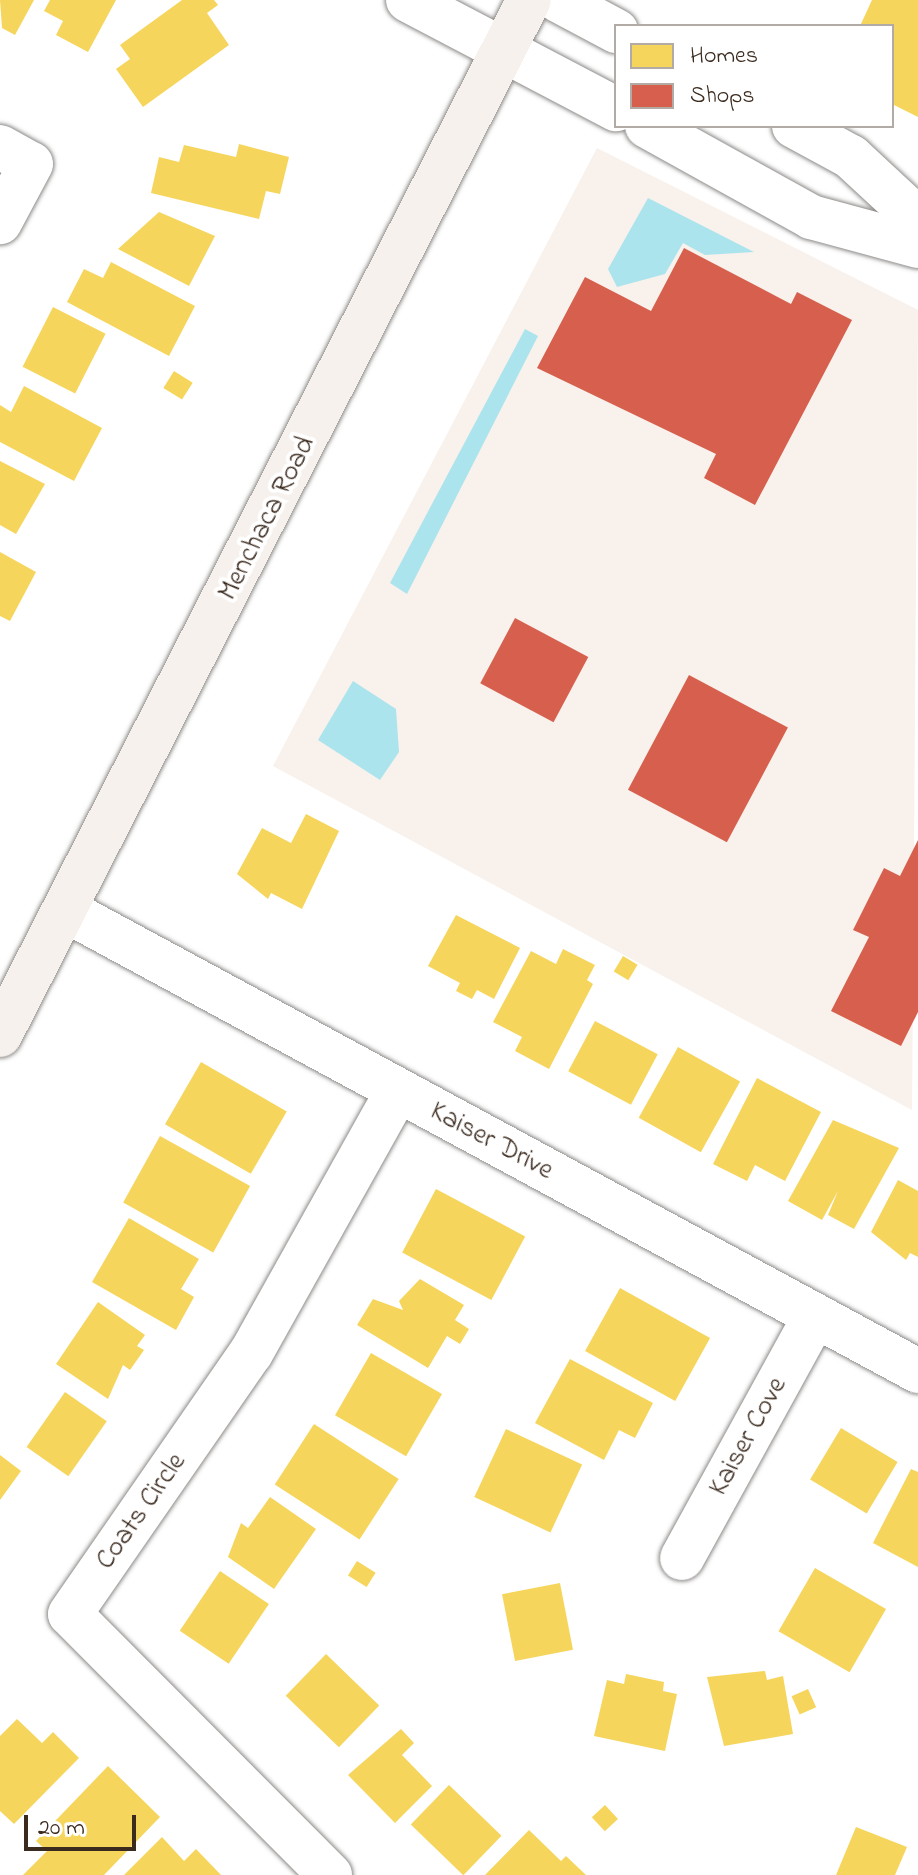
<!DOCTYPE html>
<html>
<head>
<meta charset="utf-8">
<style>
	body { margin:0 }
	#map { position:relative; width:918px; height:1875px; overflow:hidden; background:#fff; font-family:"Indie Flower",sans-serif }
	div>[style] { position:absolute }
	.built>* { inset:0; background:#f8f1ec }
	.water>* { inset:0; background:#ace4ed }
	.homes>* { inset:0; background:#f6d55c; transform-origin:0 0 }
	.shops>* { inset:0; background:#d6604d; transform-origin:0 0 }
	.roads { filter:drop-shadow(0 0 2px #8e8b88) drop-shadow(0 0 2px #8e8b88) }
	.minor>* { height:44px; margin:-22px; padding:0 22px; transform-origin:22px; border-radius:22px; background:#fff }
	.major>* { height:44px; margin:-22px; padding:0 22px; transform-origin:22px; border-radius:22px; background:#f6f1ec }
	span { translate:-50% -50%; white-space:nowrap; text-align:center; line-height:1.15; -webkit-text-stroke:8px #fff; paint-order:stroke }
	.street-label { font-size:28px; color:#3b2a1e }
	.legend { position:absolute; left:614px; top:24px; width:280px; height:104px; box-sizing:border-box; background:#fff; border:2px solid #b1aaa5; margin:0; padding:10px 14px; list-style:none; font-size:24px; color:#3b2a1e }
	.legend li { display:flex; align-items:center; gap:16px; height:40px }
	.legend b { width:40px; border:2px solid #b1aaa5 }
	.scale { position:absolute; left:24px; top:1815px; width:112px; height:36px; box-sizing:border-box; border:4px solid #3b2a1e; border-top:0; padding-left:10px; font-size:24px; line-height:28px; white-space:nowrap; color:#3b2a1e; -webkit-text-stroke:6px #fff; paint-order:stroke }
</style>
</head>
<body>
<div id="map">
	<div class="built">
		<i style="clip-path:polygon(597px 148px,918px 310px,912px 1110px,273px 766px)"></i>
	</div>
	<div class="water">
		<i style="clip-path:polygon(648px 198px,754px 252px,705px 255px,683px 243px,665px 274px,617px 287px,608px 269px)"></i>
		<i style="clip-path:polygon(525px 329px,538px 336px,407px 594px,390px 583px)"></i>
		<i style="clip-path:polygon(353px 681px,396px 709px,399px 752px,380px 780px,318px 740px)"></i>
	</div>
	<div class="homes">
		<i style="clip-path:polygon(0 0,34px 0,15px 35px,2px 28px)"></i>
		<i style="clip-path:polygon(50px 0,116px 0,88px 52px,56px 35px,63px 21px,44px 11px)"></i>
		<i style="clip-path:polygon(182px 0,214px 0,218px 5px,207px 13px,229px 45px,143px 107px,116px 69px,130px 59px,120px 45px)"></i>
		<i style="clip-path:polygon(872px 0,918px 0,918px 117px,892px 104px,892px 26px,860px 26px)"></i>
		<i style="clip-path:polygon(239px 144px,289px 157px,280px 194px,266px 191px,259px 219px,151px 193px,159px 157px,179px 162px,184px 145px,236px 157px)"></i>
		<i style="clip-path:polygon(159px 212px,215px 236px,189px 286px,118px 249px)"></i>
		<i style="clip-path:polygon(111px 262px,195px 306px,169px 356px,67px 302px,84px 269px,103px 278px)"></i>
		<i style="left:53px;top:307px;width:59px;height:67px;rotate:27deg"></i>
		<i style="left:174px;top:371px;width:22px;height:20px;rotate:32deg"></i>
		<i style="clip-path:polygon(24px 386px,102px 428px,74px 481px,0 442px,0 405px,11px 412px)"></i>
		<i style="clip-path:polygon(0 461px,45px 484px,16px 534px,0 525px)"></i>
		<i style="clip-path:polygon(0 552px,36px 572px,10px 621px,0 616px)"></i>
		<i style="clip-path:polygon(306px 814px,339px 831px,302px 909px,271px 893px,268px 899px,237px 874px,262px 828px,291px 843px)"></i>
		<i style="clip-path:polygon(456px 915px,520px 948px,494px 999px,477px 990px,472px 999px,456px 991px,460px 983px,428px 966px)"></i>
		<i style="clip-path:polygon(563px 949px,595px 965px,587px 980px,593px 984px,549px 1069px,515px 1051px,522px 1037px,493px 1022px,531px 951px,556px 964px)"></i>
		<i style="left:623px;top:956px;width:17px;height:18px;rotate:31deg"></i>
		<i style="left:595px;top:1021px;width:71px;height:57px;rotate:28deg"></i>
		<i style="left:678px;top:1047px;width:71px;height:81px;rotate:29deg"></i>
		<i style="left:201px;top:1062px;width:99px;height:72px;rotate:30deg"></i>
		<i style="clip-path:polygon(757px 1078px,821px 1112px,785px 1181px,755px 1165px,747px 1181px,713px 1164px)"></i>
		<i style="clip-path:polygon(833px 1120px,899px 1148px,854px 1229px,828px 1215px,838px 1191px,822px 1220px,788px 1201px)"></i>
		<i style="left:160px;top:1136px;width:103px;height:76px;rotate:29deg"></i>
		<i style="clip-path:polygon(898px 1180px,918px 1191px,918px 1257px,910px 1253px,906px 1260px,871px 1232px)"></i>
		<i style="left:436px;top:1189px;width:101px;height:72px;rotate:28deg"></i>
		<i style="clip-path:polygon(129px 1218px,199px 1259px,181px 1289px,194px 1297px,176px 1330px,92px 1282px)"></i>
		<i style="clip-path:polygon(420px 1279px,464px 1305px,455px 1320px,469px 1329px,460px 1344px,447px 1336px,428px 1368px,357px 1325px,373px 1299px,403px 1310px,399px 1301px)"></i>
		<i style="left:620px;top:1288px;width:103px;height:72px;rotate:29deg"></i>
		<i style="clip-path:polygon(98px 1302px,145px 1335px,137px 1346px,144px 1350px,130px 1370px,123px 1365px,108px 1399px,56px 1364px)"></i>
		<i style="left:371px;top:1353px;width:82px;height:72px;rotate:30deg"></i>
		<i style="clip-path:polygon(570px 1359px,653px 1403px,635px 1438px,619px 1430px,604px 1460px,535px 1423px)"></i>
		<i style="left:65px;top:1392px;width:51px;height:67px;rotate:35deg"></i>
		<i style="left:314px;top:1424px;width:101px;height:72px;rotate:33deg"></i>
		<i style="left:841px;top:1428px;width:66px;height:60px;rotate:31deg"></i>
		<i style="left:506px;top:1429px;width:84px;height:75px;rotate:25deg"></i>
		<i style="clip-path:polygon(0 1455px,21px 1471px,0 1500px)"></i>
		<i style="clip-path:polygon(911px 1469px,918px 1472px,918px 1567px,873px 1543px)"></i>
		<i style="clip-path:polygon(270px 1497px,316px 1529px,274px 1589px,228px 1557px,241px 1523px,248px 1528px)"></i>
		<i style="left:357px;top:1561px;width:22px;height:17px;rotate:32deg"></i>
		<i style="left:815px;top:1568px;width:82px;height:73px;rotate:30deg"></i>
		<i style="left:220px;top:1571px;width:59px;height:72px;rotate:34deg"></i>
		<i style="left:560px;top:1583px;width:68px;height:59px;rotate:79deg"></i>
		<i style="left:326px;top:1654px;width:74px;height:58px;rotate:44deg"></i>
		<i style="clip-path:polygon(765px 1671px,767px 1680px,783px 1676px,793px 1734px,724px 1746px,707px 1677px)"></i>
		<i style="clip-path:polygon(626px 1674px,664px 1682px,663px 1691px,677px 1694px,665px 1751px,594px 1736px,607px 1680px,624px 1684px)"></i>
		<i style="left:808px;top:1689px;width:20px;height:18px;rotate:66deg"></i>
		<i style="clip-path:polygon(17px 1719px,42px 1743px,53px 1732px,79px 1758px,14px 1824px,0 1811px,0 1736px)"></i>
		<i style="clip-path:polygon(401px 1729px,414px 1743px,402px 1755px,432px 1786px,395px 1823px,348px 1775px)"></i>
		<i style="clip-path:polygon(108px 1766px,160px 1817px,104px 1875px,23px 1875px,47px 1851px,36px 1841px)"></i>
		<i style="left:449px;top:1785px;width:73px;height:55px;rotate:44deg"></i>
		<i style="left:605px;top:1805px;width:19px;height:18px;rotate:47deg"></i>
		<i style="clip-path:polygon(856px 1827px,907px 1847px,895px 1875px,836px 1875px)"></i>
		<i style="clip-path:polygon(529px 1830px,561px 1861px,566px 1856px,586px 1875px,485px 1875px)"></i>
		<i style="clip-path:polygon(162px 1837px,184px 1861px,196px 1849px,221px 1875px,124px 1875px)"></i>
	</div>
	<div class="shops">
		<i style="clip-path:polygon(684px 248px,791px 304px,797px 292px,852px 320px,755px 505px,704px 478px,716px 454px,537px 368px,585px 277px,651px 311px)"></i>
		<i style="left:515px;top:618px;width:83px;height:74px;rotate:28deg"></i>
		<i style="left:689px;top:675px;width:112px;height:130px;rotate:28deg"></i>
		<i style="clip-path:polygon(918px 840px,918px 1012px,901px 1046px,831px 1011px,869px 937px,853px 930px,884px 868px,900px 876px)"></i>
	</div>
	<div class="roads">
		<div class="minor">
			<i style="left:408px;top:0;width:235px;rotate:27.7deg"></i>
			<i style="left:558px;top:0;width:66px;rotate:28.1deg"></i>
			<i style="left:647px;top:126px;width:188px;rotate:29deg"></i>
			<i style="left:811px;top:217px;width:111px;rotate:15.2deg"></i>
			<i style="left:794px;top:126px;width:65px;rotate:28.5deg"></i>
			<i style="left:851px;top:157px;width:91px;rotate:42.8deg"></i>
			<i style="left:0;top:147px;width:35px;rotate:29deg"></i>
			<i style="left:31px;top:164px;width:66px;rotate:118.1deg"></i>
			<i style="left:65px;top:910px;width:970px;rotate:28.39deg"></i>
			<i style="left:682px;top:1558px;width:276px;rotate:-61.2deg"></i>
			<i style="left:330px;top:1875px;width:368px;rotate:-134.9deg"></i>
			<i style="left:70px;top:1614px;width:318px;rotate:-55.3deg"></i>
			<i style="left:251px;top:1353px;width:299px;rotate:-60.8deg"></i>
		</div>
		<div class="major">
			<i style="left:0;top:1035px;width:1162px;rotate:-62.93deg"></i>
		</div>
	</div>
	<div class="street-label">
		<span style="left:268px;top:519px;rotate:-63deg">Menchaca Road</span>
		<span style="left:491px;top:1142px;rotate:28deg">Kaiser Drive</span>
		<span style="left:749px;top:1437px;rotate:-61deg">Kaiser Cove</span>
		<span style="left:142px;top:1512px;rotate:-55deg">Coats Circle</span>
	</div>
	<ul class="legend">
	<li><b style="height:22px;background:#f6d55c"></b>Homes</li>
	<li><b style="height:22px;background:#d6604d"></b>Shops</li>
	</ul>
	<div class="scale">20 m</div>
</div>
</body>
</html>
